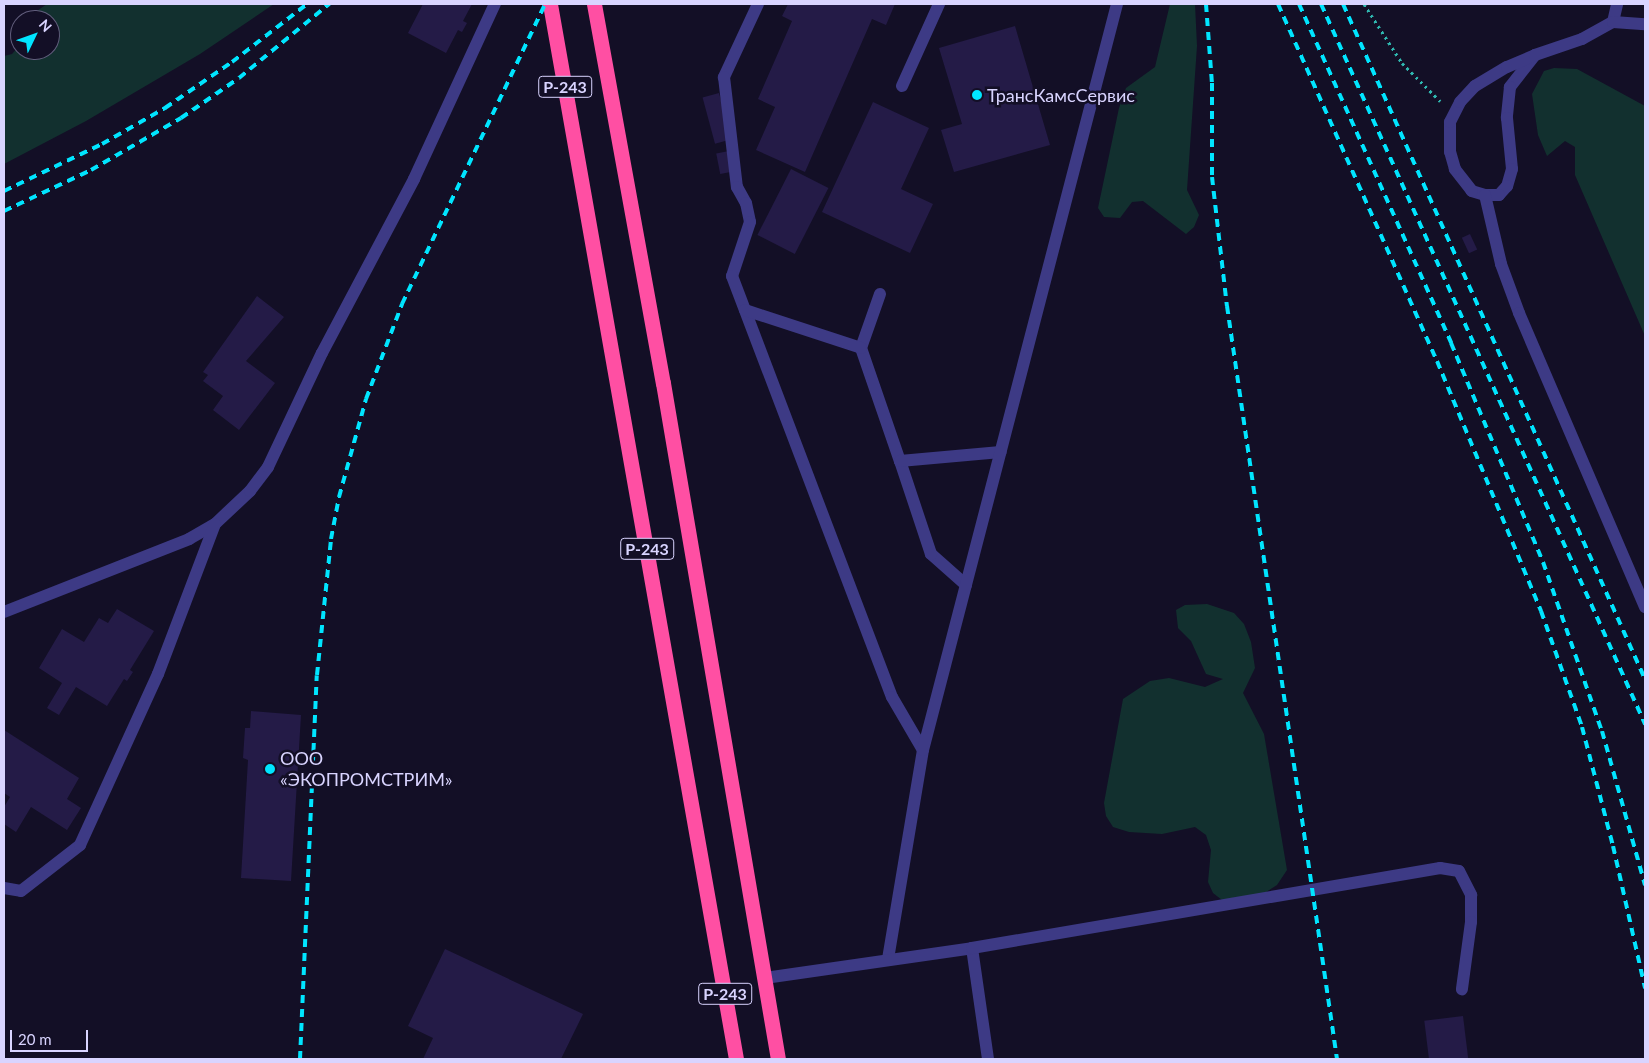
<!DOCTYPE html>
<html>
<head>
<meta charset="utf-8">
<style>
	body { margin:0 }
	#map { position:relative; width:1649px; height:1063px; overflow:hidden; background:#130f26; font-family:Lato,sans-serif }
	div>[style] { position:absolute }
	.green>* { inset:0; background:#12302f }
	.building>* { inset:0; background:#241b47; transform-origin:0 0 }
	.path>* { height:3px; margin-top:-1.5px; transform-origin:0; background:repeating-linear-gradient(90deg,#2fb8b0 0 2.5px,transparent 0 6.5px) }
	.lane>* { height:12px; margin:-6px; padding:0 6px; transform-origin:6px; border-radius:6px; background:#3d3a85 }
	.highway>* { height:15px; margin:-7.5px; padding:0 7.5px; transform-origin:7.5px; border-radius:7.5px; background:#ff4fa3 }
	.rail>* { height:4px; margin-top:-2px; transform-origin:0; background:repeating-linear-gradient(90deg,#00e5ff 0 8px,transparent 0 14px) }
	.dots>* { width:14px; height:14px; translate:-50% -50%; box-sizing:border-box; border:2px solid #130f26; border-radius:50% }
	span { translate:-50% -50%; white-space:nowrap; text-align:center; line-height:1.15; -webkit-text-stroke:5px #130f26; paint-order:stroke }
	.shield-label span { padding:1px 4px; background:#130f26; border:1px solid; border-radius:4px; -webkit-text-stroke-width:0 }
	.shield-label { font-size:16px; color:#d9d4ff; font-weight:700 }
	.poi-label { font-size:18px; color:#d9d4ff }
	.left { translate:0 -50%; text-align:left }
	.frame { position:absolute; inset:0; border:5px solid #d9d4ff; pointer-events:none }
	.north { position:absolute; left:10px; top:10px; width:50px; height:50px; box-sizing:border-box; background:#130f26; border:1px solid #625e7d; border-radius:50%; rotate:48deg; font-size:14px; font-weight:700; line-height:20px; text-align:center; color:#d9d4ff }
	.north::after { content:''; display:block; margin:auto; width:18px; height:22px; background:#00e5ff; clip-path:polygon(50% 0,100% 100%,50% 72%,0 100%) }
	.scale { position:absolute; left:10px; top:1030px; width:78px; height:22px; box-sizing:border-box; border:2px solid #d9d4ff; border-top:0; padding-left:6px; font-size:15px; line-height:18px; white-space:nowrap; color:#d9d4ff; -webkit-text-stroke:4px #130f26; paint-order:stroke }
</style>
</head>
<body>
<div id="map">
	<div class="green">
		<i style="clip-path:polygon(47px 4px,274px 4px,200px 54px,86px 121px,4px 164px,4px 56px,12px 54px,20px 45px,20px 50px,50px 50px,50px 20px,30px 20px,31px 15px)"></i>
		<i style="clip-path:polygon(1170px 4px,1195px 4px,1197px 46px,1187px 190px,1199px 215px,1194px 227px,1186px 234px,1143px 201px,1132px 202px,1120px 218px,1104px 217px,1098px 208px,1119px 108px,1126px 88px,1155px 67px)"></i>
		<i style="clip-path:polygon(1554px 68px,1577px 69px,1645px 106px,1645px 336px,1575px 175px,1575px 147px,1565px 141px,1547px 156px,1538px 135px,1532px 94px,1544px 71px)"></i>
		<i style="clip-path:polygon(1207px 604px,1234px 613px,1244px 624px,1251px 642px,1255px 668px,1243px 693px,1264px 734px,1287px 870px,1277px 885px,1263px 894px,1222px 900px,1213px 893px,1208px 882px,1211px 850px,1206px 835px,1195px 827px,1162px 834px,1129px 832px,1113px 827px,1106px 816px,1104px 803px,1123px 699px,1150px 681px,1169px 678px,1205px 687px,1223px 679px,1206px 674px,1191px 641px,1178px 628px,1176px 610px,1185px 605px)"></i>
	</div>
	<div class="building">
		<i style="clip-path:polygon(423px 4px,472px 4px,463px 21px,467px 23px,462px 32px,458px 30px,446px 53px,408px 33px)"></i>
		<i style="clip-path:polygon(788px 4px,895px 4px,886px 25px,872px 19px,805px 172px,756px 150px,775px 107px,758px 99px,792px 21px,782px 16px)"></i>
		<i style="clip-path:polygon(1015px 26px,1050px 145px,954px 172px,941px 130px,962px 124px,939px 48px)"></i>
		<i style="left:719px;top:93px;width:48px;height:17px;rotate:75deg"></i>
		<i style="clip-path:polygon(873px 102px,929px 128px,901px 189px,933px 204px,910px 253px,822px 212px)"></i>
		<i style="left:729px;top:151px;width:21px;height:13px;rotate:79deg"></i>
		<i style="left:791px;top:169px;width:42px;height:74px;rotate:27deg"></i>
		<i style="left:1470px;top:234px;width:17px;height:9px;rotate:65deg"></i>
		<i style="clip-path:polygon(257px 296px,284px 317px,246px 361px,275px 383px,239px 430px,213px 410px,223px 396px,203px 381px,208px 375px,203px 372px)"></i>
		<i style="clip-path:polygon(117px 609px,154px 631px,130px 670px,133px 672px,127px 681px,124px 679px,107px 706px,76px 687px,59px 715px,47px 708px,62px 683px,39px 668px,62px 629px,84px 642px,99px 618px,108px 623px)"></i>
		<i style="clip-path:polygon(251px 711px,301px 715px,291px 881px,241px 878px,248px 760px,243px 758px,245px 728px,250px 728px)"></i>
		<i style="clip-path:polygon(4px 730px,79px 778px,67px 799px,81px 808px,67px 830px,31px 807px,16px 832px,4px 824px,4px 807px,10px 797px,4px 793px)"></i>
		<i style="clip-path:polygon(445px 949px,583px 1014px,561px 1059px,423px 1059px,433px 1038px,408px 1026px)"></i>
		<i style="left:1463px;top:1016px;width:43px;height:39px;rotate:83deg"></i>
	</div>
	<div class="path">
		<i style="left:1364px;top:4px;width:70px;rotate:57.2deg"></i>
		<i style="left:1402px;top:63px;width:54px;rotate:45deg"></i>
	</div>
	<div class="lane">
		<i style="left:758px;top:4px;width:81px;rotate:115deg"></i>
		<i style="left:724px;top:77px;width:111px;rotate:83.3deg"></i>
		<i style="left:737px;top:187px;width:18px;rotate:61deg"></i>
		<i style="left:746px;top:203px;width:19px;rotate:78deg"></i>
		<i style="left:750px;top:222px;width:57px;rotate:108.4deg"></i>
		<i style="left:732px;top:276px;width:450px;rotate:69.2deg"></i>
		<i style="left:892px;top:697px;width:61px;rotate:59.7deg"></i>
		<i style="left:1613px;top:22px;width:18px;rotate:-77deg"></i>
		<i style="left:1535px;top:55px;width:41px;rotate:128deg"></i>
		<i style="left:1510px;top:87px;width:31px;rotate:96deg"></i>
		<i style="left:1507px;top:118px;width:51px;rotate:84.4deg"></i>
		<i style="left:1512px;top:169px;width:18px;rotate:106deg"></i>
		<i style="left:1507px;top:186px;width:12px;rotate:132deg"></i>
		<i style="left:1499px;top:195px;width:14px;rotate:180deg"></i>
		<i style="left:1485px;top:195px;width:14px;rotate:-163deg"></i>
		<i style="left:1472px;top:191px;width:28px;rotate:-128deg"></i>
		<i style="left:1455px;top:169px;width:18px;rotate:-106deg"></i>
		<i style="left:1450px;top:152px;width:30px;rotate:-90deg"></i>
		<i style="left:1450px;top:122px;width:22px;rotate:-63deg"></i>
		<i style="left:1460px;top:102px;width:22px;rotate:-47deg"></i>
		<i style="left:1475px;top:86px;width:37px;rotate:-31deg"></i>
		<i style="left:1507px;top:67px;width:30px;rotate:-23deg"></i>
		<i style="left:1535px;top:55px;width:50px;rotate:-18.8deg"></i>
		<i style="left:1582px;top:39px;width:35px;rotate:-29deg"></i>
		<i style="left:1613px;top:22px;width:32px;rotate:4deg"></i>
		<i style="left:902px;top:86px;width:90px;rotate:-65.7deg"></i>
		<i style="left:1485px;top:195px;width:71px;rotate:76.9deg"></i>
		<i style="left:1501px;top:264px;width:52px;rotate:69.8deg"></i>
		<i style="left:1519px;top:313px;width:320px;rotate:66.8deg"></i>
		<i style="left:880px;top:294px;width:57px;rotate:109.4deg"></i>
		<i style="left:861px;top:348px;width:120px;rotate:71deg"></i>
		<i style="left:745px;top:310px;width:122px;rotate:18.1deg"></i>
		<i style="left:966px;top:585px;width:47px;rotate:-138.5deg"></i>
		<i style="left:931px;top:554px;width:98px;rotate:-108.4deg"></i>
		<i style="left:900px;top:461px;width:101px;rotate:-5.1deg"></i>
		<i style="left:4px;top:612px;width:199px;rotate:-21.5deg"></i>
		<i style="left:189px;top:539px;width:30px;rotate:-30deg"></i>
		<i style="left:215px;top:524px;width:48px;rotate:-43.3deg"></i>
		<i style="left:250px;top:491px;width:30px;rotate:-53deg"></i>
		<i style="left:268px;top:467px;width:126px;rotate:-64.7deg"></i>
		<i style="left:322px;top:353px;width:197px;rotate:-62.1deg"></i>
		<i style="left:414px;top:179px;width:193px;rotate:-65.2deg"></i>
		<i style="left:4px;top:888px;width:17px;rotate:10deg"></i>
		<i style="left:21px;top:891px;width:75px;rotate:-37.9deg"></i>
		<i style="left:80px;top:845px;width:188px;rotate:-65.5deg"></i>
		<i style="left:158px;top:674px;width:160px;rotate:-69.2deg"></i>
		<i style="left:972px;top:948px;width:112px;rotate:81.8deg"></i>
		<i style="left:888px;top:959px;width:212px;rotate:-80.5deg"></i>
		<i style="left:923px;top:750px;width:771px;rotate:-75.42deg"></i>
		<i style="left:765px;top:978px;width:209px;rotate:-8.2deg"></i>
		<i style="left:972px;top:948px;width:475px;rotate:-9.7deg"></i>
		<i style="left:1440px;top:868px;width:19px;rotate:9deg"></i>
		<i style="left:1459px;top:871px;width:27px;rotate:63deg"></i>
		<i style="left:1471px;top:895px;width:27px;rotate:90deg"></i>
		<i style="left:1471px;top:922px;width:68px;rotate:97.7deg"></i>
	</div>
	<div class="highway">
		<i style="left:550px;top:4px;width:1071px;rotate:80deg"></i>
		<i style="left:594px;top:4px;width:385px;rotate:79.7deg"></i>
		<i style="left:663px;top:383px;width:686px;rotate:80.35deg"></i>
	</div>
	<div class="rail">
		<i style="left:1206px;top:4px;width:79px;rotate:85.7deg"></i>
		<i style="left:1212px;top:83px;width:94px;rotate:90deg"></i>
		<i style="left:1212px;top:177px;width:130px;rotate:83.4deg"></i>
		<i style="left:1227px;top:306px;width:761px;rotate:81.69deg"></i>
		<i style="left:1278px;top:4px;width:391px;rotate:66deg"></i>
		<i style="left:1437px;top:361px;width:271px;rotate:67.4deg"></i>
		<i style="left:1541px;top:611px;width:123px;rotate:70.5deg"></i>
		<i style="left:1582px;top:727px;width:123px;rotate:75.4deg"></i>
		<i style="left:1613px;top:846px;width:146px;rotate:77.3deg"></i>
		<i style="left:1299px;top:4px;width:372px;rotate:65.8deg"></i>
		<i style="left:1451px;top:343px;width:238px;rotate:67.2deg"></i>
		<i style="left:1543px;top:562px;width:179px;rotate:70.8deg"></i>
		<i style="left:1602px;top:731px;width:160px;rotate:74.4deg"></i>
		<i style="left:1321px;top:4px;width:790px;rotate:65.77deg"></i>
		<i style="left:1343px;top:4px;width:739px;rotate:65.9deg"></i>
		<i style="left:4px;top:191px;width:109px;rotate:-25.6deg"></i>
		<i style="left:102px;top:144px;width:73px;rotate:-29.7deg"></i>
		<i style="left:165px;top:108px;width:81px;rotate:-34.5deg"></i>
		<i style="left:232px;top:62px;width:95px;rotate:-37.7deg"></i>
		<i style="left:4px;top:211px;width:96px;rotate:-25.2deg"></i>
		<i style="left:91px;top:170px;width:104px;rotate:-30deg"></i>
		<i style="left:181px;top:118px;width:70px;rotate:-34.6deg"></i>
		<i style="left:239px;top:78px;width:117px;rotate:-39.4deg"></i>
		<i style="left:300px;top:1059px;width:384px;rotate:-87.5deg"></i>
		<i style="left:317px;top:675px;width:137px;rotate:-84.1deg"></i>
		<i style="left:331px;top:539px;width:43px;rotate:-79.2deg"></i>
		<i style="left:339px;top:497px;width:102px;rotate:-74.6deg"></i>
		<i style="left:366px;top:399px;width:102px;rotate:-69.2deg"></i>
		<i style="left:402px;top:304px;width:332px;rotate:-64.5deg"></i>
	</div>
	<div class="dots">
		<i style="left:977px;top:95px;background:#00e5ff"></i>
		<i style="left:270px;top:769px;background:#00e5ff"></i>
	</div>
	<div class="shield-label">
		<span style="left:565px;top:87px">Р-243</span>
		<span style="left:647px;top:549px">Р-243</span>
		<span style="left:725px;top:994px">Р-243</span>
	</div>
	<div class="poi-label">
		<span class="left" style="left:987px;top:95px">ТрансКамсСервис</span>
		<span class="left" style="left:280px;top:769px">ООО<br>«ЭКОПРОМСТРИМ»</span>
	</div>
	<div class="frame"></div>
	<div class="north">N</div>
	<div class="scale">20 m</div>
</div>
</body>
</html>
